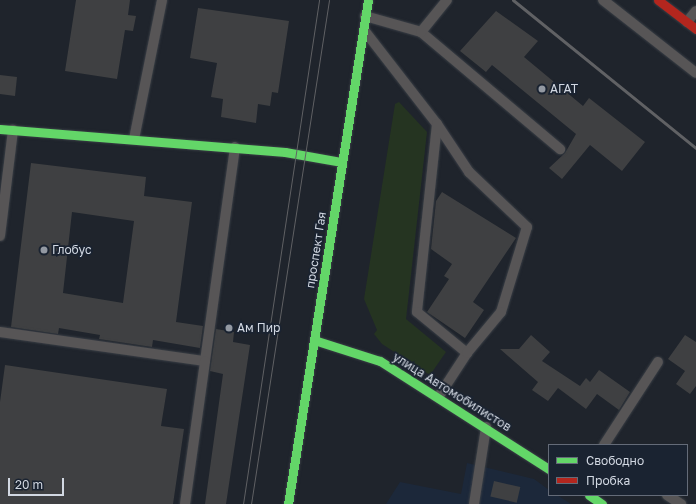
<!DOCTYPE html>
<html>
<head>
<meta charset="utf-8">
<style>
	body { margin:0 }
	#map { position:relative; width:696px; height:504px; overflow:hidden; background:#1f242c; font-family:"Golos Text",sans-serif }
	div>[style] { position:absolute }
	.built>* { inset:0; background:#1c283a }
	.green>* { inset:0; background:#253421 }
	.building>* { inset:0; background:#3f4042; transform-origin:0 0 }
	.roads { filter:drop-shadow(0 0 1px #393e45) drop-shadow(0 0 1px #393e45) }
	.lane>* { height:10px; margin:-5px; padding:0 5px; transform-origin:5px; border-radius:5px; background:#575556 }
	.fast>* { height:9px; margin:-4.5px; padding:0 4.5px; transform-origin:4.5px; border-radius:4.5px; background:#63d668 }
	.jam>* { height:9px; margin:-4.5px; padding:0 4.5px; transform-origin:4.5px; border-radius:4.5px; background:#b3261e }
	.tram>* { height:1px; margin:-0.5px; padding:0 0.5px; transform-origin:0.5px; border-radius:0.5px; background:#606164 }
	.rail>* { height:3px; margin:-1.5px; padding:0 1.5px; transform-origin:1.5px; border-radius:1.5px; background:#606164 }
	.dots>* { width:11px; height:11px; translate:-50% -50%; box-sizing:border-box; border:2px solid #1a2331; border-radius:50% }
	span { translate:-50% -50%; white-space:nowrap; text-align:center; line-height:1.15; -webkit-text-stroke:3.5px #1a2331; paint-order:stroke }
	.poi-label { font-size:12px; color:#d2d8e2 }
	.left { translate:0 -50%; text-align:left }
	.street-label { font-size:12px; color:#d2d8e2 }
	.legend { position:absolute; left:548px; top:444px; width:140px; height:52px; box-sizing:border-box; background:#1a2331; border:1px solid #646b78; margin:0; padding:5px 7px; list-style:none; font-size:12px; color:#d2d8e2 }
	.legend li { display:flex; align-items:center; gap:8px; height:20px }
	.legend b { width:20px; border:1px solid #646b78 }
	.scale { position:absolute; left:8px; top:478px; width:56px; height:18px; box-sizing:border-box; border:2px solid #d2d8e2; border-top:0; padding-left:5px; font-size:12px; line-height:14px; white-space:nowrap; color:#d2d8e2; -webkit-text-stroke:3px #1a2331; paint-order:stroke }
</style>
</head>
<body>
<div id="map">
	<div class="built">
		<i style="clip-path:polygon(467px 463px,534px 479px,549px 490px,549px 495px,557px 495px,571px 504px,386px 504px,400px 482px,461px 494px)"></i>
	</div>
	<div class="green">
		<i style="clip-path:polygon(399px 102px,427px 132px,406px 319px,446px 352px,430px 375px,382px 344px,374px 334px,377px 330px,364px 299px,395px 104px)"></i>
	</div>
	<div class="building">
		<i style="clip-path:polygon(76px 0,130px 0,128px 15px,136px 16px,133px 31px,125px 30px,117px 79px,65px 71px)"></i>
		<i style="clip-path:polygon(198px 8px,289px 21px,278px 93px,272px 92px,270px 106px,258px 104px,256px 123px,221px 117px,223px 99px,211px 97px,217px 63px,190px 58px)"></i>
		<i style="clip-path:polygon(496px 11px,538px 41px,524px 57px,583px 106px,589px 98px,645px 142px,622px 171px,590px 145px,562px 179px,549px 168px,565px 153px,576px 134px,492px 65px,486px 72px,460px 51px)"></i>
		<i style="clip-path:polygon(0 75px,17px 77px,15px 96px,0 94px)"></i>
		<i style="clip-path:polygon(evenodd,31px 163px,146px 177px,144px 196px,192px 202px,176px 322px,203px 326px,200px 348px,153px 340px,152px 347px,99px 339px,100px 335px,59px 328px,58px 334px,11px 327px,31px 163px,72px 212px,134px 221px,123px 303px,63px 293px,72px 212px)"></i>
		<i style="clip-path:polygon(442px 192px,516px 238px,473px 302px,484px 310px,465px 338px,427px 312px,449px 279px,444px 276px,452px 264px,431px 249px,436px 201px)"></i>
		<i style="clip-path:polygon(216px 329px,234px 332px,233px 342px,250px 345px,226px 504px,205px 504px,223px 374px,210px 371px)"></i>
		<i style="clip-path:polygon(531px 335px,550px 352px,542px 361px,580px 386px,586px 378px,590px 382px,599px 370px,630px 392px,619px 410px,597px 394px,586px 409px,558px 388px,548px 401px,532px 390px,538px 382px,500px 349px,519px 349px)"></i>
		<i style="clip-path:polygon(685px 335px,696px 342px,696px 386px,690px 394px,676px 384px,685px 371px,668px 359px)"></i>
		<i style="clip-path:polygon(5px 365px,167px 389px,161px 426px,184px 429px,173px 504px,0 504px,0 402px)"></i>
		<i style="left:494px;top:481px;width:27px;height:16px;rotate:13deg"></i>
	</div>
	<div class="roads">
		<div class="lane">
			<i style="left:603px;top:0;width:118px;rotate:38.1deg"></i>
			<i style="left:365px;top:16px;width:58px;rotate:15.9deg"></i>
			<i style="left:421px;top:32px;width:182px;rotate:40.1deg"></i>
			<i style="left:687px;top:22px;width:14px;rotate:-51deg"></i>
			<i style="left:364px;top:30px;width:119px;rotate:52.2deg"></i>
			<i style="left:437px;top:124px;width:189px;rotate:96.1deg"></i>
			<i style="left:417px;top:312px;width:65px;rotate:39.4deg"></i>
			<i style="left:467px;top:353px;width:51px;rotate:123.1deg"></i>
			<i style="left:421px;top:32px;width:41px;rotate:-50.9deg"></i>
			<i style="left:437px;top:124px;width:58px;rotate:56.3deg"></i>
			<i style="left:469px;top:172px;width:80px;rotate:43.5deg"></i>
			<i style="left:527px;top:227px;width:89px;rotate:107deg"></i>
			<i style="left:501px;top:312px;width:53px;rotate:129.7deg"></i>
			<i style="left:134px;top:139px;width:142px;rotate:-78.6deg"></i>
			<i style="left:0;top:236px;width:107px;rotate:-83deg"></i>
			<i style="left:0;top:332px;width:207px;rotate:8.1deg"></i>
			<i style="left:205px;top:361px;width:216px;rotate:-82deg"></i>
			<i style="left:604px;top:445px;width:99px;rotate:-57deg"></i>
			<i style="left:667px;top:495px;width:17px;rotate:33deg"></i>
			<i style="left:185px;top:504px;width:144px;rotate:-82deg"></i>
			<i style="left:474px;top:504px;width:78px;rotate:-81.1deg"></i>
		</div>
		<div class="fast">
			<i style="left:0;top:129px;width:286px;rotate:4.6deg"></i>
			<i style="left:285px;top:152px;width:58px;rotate:10deg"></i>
			<i style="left:314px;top:340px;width:69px;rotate:17.7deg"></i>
			<i style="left:380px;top:361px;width:201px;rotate:32.6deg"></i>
			<i style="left:589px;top:495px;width:16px;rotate:35deg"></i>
			<i style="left:288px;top:504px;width:510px;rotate:-80.98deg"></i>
		</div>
		<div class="jam">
			<i style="left:658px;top:0;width:48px;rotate:37.3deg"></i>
		</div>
	</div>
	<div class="tram">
		<i style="left:243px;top:504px;width:510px;rotate:-81.42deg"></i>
		<i style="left:251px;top:504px;width:510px;rotate:-81.2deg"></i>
	</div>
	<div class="rail">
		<i style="left:513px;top:0;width:235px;rotate:39deg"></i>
	</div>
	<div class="dots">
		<i style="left:542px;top:89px;background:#9399a2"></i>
		<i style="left:44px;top:250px;background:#9399a2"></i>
		<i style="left:229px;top:328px;background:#9399a2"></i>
	</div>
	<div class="poi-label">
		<span class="left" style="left:550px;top:89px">АГАТ</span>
		<span class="left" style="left:52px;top:250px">Глобус</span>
		<span class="left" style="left:237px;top:328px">Ам Пир</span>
	</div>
	<div class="street-label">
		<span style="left:316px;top:250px;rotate:-81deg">проспект Гая</span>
		<span style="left:452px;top:392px;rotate:32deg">улица Автомобилистов</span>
	</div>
	<ul class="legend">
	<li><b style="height:5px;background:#63d668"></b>Свободно</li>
	<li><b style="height:5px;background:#b3261e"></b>Пробка</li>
	</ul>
	<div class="scale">20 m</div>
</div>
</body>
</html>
